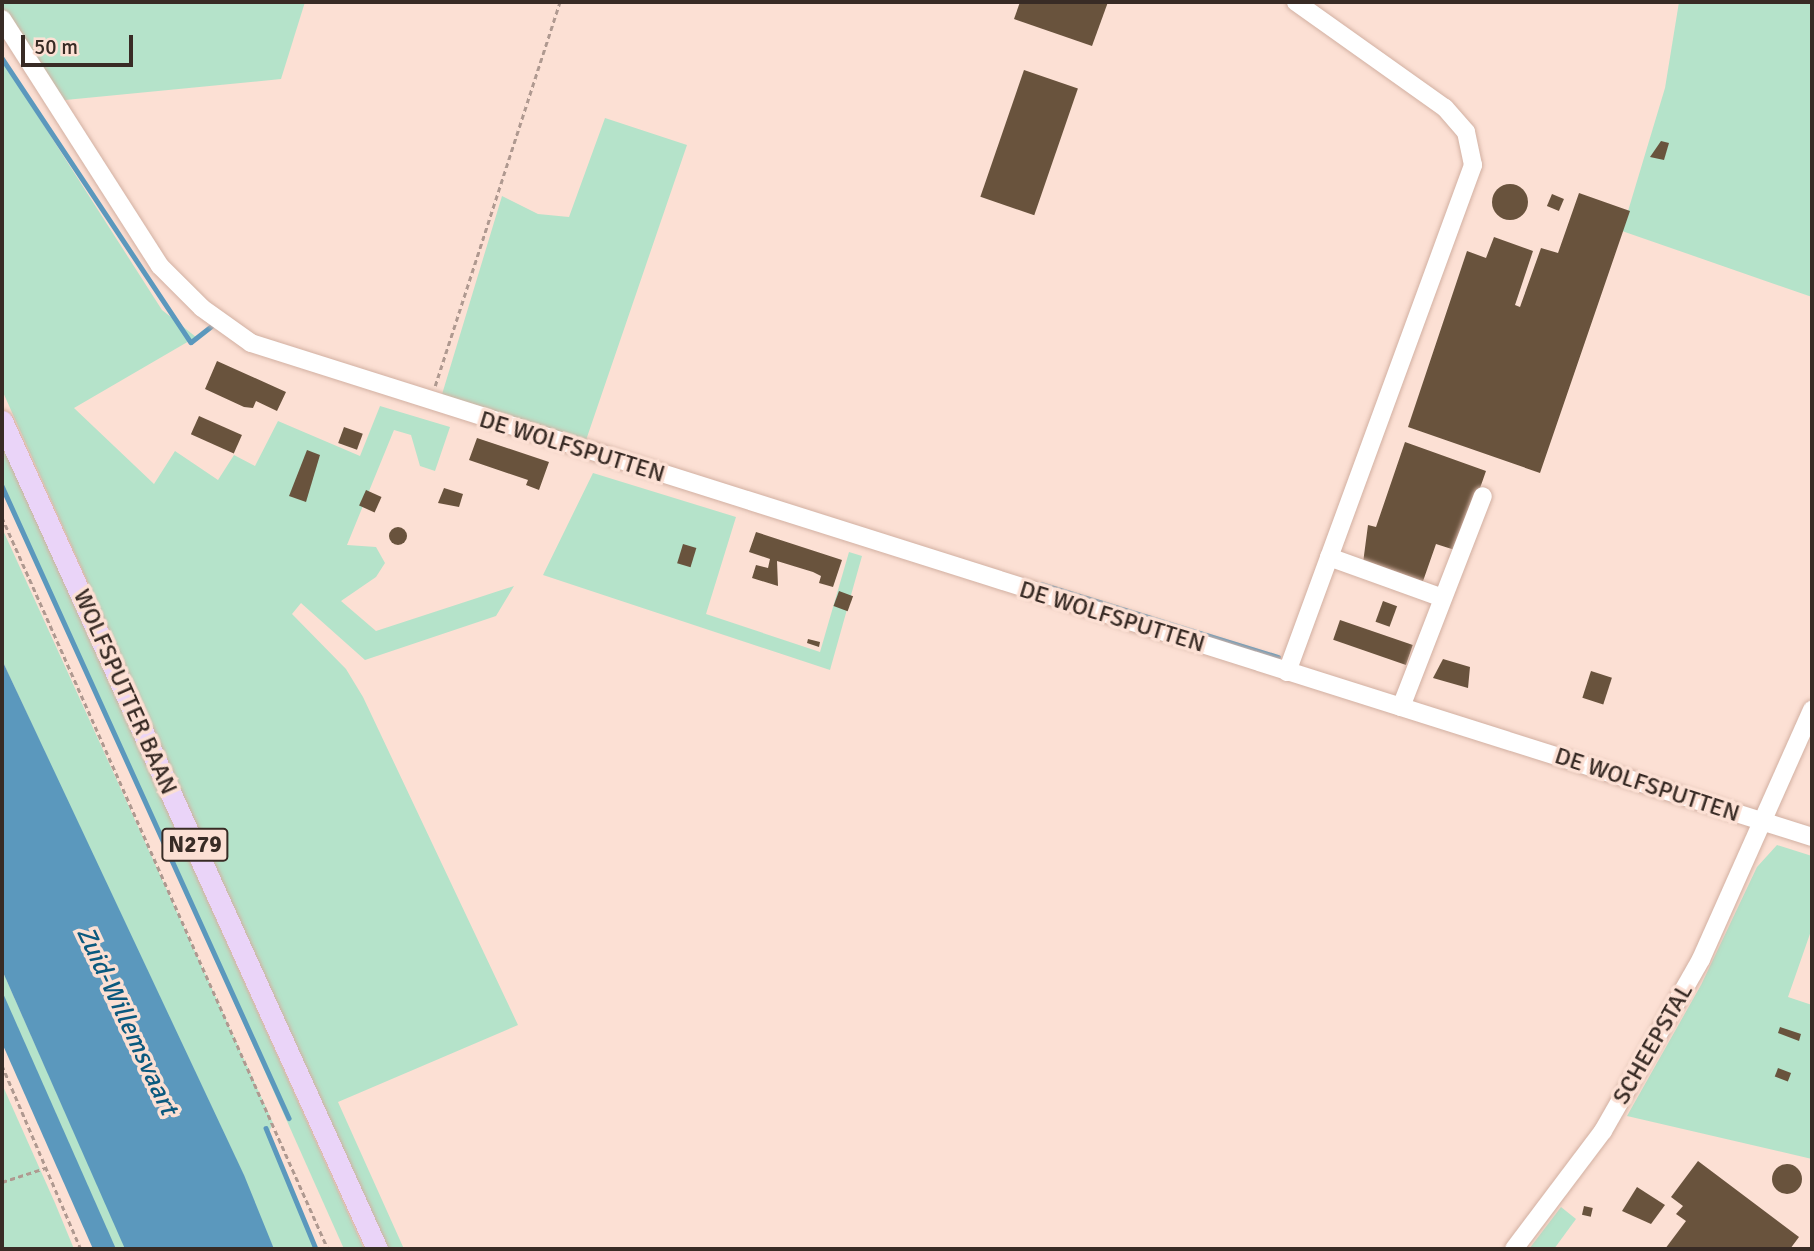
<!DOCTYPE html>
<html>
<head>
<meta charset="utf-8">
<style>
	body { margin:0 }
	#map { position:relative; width:1814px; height:1251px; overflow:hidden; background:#fce0d4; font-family:Signika,sans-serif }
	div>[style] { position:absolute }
	.green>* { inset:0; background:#b5e3ca; transform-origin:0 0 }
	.water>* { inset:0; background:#5b98bd }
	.stream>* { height:4.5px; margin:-2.25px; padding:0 2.25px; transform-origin:2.25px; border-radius:2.25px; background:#5b98bd }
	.building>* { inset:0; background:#69533d; transform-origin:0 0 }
	.round { border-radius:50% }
	.path>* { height:2.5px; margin-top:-1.25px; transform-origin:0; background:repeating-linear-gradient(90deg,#af9990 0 5px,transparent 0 8.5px) }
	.roads { filter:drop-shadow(0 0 2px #d2b0a2) drop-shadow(0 0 2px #d2b0a2) }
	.minor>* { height:18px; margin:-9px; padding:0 9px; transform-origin:9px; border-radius:9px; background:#fff }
	.major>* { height:21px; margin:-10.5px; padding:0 10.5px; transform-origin:10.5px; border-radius:10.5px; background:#ead4f8 }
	span { translate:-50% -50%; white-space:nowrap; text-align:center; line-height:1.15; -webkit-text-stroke:7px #fce0d4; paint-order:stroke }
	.shield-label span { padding:2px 5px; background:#fce0d4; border:2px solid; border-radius:5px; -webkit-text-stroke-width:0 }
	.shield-label { font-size:23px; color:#382b25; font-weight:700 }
	.street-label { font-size:24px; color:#382b25 }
	.water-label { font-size:26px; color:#0b597e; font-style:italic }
	.frame { position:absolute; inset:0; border:4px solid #382b25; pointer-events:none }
	.scale { position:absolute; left:21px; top:35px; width:112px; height:32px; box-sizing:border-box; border:4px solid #382b25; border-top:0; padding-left:9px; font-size:21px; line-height:24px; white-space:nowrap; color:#382b25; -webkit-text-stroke:5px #fce0d4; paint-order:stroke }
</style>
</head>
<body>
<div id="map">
	<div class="green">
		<i style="clip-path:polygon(2px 2px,305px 2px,281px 79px,55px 101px,2px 14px)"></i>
		<i style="clip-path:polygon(1679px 2px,1812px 2px,1812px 297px,1622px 231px,1665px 88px)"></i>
		<i style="clip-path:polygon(2px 60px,162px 310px,196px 337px,74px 408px,154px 484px,175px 451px,218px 480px,234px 455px,255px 466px,278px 421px,360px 456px,380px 406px,450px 427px,435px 471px,420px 466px,411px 435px,394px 430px,347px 545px,376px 547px,385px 563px,376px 577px,341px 601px,376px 631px,514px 586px,496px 616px,365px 660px,301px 603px,292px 614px,346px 669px,363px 697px,518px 1025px,338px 1102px,404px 1249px,386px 1249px,2px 390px)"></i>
		<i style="clip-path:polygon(605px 118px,687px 145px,584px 446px,440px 401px,502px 196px,538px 214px,569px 217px)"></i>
		<i style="clip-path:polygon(2px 444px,55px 561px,364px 1249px,344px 1249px,2px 482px)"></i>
		<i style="clip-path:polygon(593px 473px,736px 517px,706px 614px,820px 652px,849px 552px,862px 556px,830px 670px,543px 575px)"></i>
		<i style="clip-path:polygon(2px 528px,273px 1123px,269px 1132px,316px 1249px,274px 1249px,2px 660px)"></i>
		<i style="clip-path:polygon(1777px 845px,1812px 856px,1812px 928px,1788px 997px,1812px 1005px,1812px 1159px,1627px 1116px,1701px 985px,1757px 867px)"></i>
		<i style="left:2px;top:970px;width:305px;height:21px;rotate:66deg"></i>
		<i style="clip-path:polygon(2px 1084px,55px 1203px,74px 1249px,2px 1249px)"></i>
		<i style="clip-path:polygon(1561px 1207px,1576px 1219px,1554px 1249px,1529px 1249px)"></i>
	</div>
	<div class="water">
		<i style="clip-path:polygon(2px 660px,244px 1175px,274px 1249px,125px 1249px,2px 970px)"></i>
		<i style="clip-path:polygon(2px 991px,116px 1249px,93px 1249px,2px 1043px)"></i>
	</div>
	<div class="stream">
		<i style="left:2px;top:58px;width:341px;rotate:56.4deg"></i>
		<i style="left:191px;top:342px;width:29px;rotate:-38deg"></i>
		<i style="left:2px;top:486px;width:694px;rotate:65.58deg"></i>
		<i style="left:1041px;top:584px;width:248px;rotate:17.1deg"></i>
		<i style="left:266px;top:1128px;width:131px;rotate:67.5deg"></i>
	</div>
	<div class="building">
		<i style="clip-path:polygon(1020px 2px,1108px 2px,1092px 46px,1014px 19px)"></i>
		<i style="left:1024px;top:70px;width:57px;height:134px;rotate:19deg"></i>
		<i style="clip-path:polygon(1661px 141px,1669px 143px,1664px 160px,1650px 157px)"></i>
		<i class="round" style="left:1492px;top:184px;width:36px;height:36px"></i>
		<i style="clip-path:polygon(1579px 193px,1630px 211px,1540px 473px,1408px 427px,1467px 251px,1486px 258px,1494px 237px,1533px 251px,1515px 305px,1520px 307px,1541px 248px,1558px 253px)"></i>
		<i style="left:1552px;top:194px;width:13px;height:13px;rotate:23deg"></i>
		<i style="clip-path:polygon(217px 361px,286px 392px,277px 411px,256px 401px,253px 408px,244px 407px,205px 389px)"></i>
		<i style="left:199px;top:416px;width:47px;height:20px;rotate:24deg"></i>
		<i style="left:344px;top:427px;width:20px;height:17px;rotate:20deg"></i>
		<i style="clip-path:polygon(477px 438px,549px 462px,539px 490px,526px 485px,528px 480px,469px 460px)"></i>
		<i style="clip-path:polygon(1405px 442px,1486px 471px,1458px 551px,1436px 544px,1422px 584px,1363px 563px,1368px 525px,1376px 527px)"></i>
		<i style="clip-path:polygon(307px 450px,320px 455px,306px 502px,289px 496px)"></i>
		<i style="clip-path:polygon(444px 488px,463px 494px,459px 507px,438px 503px)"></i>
		<i style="left:366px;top:490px;width:17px;height:17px;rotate:24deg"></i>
		<i class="round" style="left:389px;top:527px;width:18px;height:18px"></i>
		<i style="clip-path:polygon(756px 532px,842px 560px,833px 587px,819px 583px,821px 576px,813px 572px,777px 561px,778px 586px,752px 578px,756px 565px,768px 568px,770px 559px,749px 552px)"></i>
		<i style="left:683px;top:544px;width:14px;height:20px;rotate:17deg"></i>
		<i style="left:839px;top:591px;width:15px;height:16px;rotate:20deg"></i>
		<i style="left:1383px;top:601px;width:15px;height:22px;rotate:20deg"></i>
		<i style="left:1340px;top:620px;width:77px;height:21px;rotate:19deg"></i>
		<i style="clip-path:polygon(808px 639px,820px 642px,819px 647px,807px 643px)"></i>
		<i style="clip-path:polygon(1443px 659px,1470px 667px,1468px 688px,1433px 678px)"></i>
		<i style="left:1591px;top:671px;width:22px;height:28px;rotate:18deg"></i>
		<i style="clip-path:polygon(1780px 1027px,1801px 1034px,1799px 1041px,1778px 1033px)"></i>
		<i style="left:1778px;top:1068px;width:14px;height:9px;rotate:21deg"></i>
		<i style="clip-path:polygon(1698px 1161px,1799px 1237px,1790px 1249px,1665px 1249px,1686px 1221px,1676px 1214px,1683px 1206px,1671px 1197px)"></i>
		<i class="round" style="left:1772px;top:1164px;width:30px;height:30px"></i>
		<i style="clip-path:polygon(1637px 1187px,1665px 1205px,1651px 1224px,1622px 1211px)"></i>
		<i style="left:1584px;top:1206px;width:9px;height:9px;rotate:13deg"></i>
	</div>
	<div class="path">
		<i style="left:435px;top:386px;width:404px;rotate:-72deg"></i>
		<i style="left:2px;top:517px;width:801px;rotate:65.99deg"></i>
		<i style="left:2px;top:1065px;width:200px;rotate:66.8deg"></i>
		<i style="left:2px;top:1182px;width:45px;rotate:-18deg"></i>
	</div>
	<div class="roads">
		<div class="minor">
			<i style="left:2px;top:19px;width:293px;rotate:57.4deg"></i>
			<i style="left:160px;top:266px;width:59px;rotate:45deg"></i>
			<i style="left:202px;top:308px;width:60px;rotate:35.5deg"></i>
			<i style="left:251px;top:343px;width:1637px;rotate:17.56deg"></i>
			<i style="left:1329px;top:557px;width:118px;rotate:19.8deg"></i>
			<i style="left:1287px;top:672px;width:540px;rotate:-69.85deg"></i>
			<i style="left:1473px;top:165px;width:34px;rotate:-102deg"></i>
			<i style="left:1466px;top:132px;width:32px;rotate:-131deg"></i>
			<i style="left:1445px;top:108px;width:183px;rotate:-144.6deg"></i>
			<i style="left:1401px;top:707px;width:226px;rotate:-68.8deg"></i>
			<i style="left:1514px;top:1249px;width:148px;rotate:-53deg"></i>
			<i style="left:1603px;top:1131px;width:198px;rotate:-60.3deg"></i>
			<i style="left:1701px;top:959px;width:273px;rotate:-66deg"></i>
		</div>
		<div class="major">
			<i style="left:2px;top:421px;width:909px;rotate:65.63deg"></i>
		</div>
	</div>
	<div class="shield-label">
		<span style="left:195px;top:845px">N279</span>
	</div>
	<div class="street-label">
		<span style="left:572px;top:447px;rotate:17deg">DE WOLFSPUTTEN</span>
		<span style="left:1112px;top:617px;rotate:17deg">DE WOLFSPUTTEN</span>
		<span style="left:125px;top:692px;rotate:66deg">WOLFSPUTTER BAAN</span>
		<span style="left:1647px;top:785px;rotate:18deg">DE WOLFSPUTTEN</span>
		<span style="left:1653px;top:1044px;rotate:-60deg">SCHEEPSTAL</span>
	</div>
	<div class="water-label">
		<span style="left:126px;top:1021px;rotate:65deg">Zuid-Willemsvaart</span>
	</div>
	<div class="frame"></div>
	<div class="scale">50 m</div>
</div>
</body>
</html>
